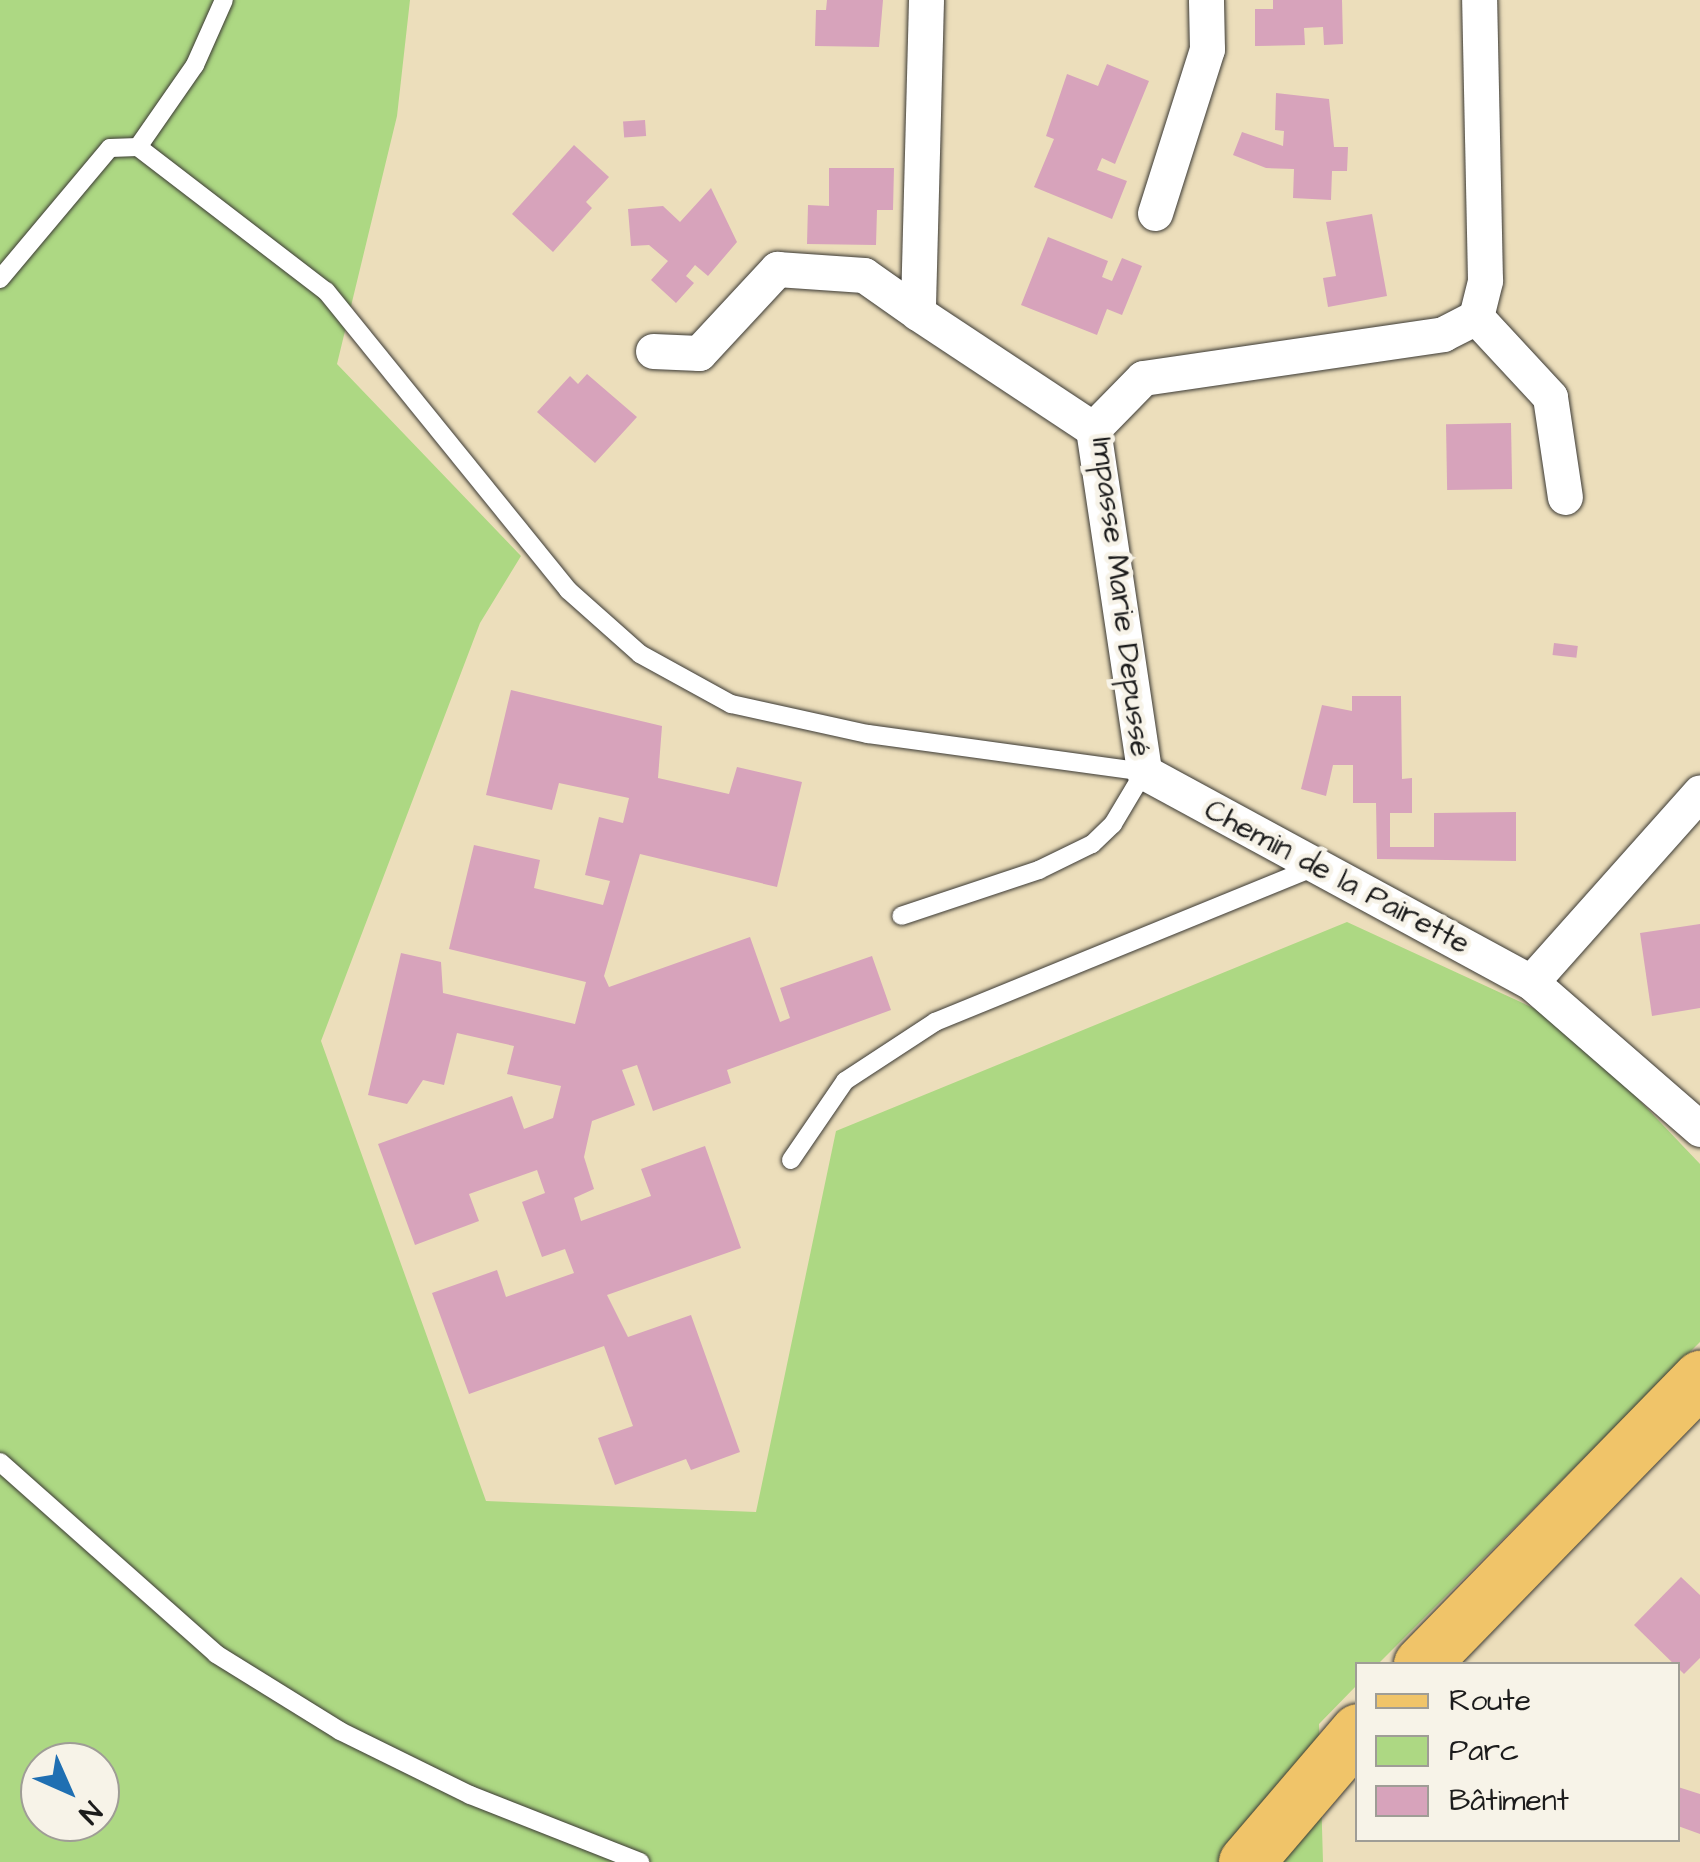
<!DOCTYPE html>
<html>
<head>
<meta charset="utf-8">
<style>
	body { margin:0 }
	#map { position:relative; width:1700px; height:1862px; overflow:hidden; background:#ecdebb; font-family:"Architects Daughter",sans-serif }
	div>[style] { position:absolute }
	.green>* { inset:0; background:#add883 }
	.building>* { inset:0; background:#d7a3bb; transform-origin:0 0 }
	.roads { filter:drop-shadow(0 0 2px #3b3934) drop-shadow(0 0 2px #3b3934) }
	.lane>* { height:18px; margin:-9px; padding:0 9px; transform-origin:9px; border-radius:9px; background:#fff }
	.street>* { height:35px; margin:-17.5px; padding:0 17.5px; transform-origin:17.5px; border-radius:17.5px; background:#fff }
	.primary>* { height:55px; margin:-27.5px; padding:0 27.5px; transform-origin:27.5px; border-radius:27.5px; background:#f0c469 }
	span { translate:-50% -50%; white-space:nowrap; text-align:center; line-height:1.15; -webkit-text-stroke:9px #f7f3e8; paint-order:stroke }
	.street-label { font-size:30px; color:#1c1c1c }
	.legend { position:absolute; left:1355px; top:1662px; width:325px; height:180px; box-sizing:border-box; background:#f7f3e8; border:2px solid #9f9d96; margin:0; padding:12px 18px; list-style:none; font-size:30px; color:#1c1c1c }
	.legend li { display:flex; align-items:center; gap:20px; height:50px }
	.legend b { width:50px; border:2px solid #9f9d96 }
	.north { position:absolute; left:20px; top:1742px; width:100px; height:100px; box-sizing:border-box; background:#f7f3e8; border:2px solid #9f9d96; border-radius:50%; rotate:135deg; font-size:28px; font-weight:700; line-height:40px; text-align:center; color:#1c1c1c }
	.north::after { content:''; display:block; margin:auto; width:35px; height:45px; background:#1f6fb2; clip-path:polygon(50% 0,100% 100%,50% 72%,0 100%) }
</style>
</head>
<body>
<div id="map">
	<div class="green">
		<i style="clip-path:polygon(evenodd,0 0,410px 0,397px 116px,337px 364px,521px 556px,480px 623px,321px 1041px,486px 1501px,756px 1512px,836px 1131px,1347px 922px,1566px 1023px,1700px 1164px,1700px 1342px,1378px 1664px,1358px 1664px,1357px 1685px,1319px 1724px,1323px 1862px,0 1862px,0 0,40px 1762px,100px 1762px,100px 1822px,40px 1822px,40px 1762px)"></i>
	</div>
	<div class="building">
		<i style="clip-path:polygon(827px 0,883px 0,879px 47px,815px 46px,816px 10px,826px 10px)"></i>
		<i style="clip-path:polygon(1273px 0,1342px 0,1343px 44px,1324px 45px,1323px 27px,1304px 28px,1305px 45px,1255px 46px,1255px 9px,1273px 9px)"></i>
		<i style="clip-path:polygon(1107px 64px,1149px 81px,1115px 164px,1102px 158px,1097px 170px,1127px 181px,1112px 219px,1034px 187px,1054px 139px,1046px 136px,1067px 74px,1098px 86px)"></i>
		<i style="clip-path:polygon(1276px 93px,1329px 99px,1334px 147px,1348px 147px,1347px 171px,1332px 171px,1331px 200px,1293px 198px,1294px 169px,1266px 168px,1233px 155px,1242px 132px,1283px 146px,1284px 131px,1275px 130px)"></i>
		<i style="left:645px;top:120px;width:16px;height:22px;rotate:86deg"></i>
		<i style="clip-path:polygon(574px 145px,609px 177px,586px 202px,592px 208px,553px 252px,512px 214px)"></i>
		<i style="clip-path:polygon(829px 168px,894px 168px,893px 210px,877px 210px,876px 245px,807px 244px,808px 205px,829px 206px)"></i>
		<i style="clip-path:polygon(711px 188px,737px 242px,708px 276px,695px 265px,686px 276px,694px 283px,676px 303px,651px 280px,668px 261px,649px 245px,631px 246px,628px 209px,663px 206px,680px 222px)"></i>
		<i style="clip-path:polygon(1372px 214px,1387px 296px,1328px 307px,1323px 278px,1336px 276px,1326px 222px)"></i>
		<i style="clip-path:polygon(1048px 237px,1108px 261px,1102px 277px,1112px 281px,1122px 258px,1142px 266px,1122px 315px,1107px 309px,1097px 335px,1021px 305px)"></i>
		<i style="clip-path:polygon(587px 374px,637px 417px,595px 463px,537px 412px,570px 376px,578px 384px)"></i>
		<i style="left:1511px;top:423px;width:66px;height:65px;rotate:89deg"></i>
		<i style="left:1554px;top:643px;width:24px;height:12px;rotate:7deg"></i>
		<i style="clip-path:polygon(511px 690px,662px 726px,658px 778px,729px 794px,737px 767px,802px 782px,777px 887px,640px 854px,604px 976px,609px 987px,750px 937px,780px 1022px,790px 1018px,780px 988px,872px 956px,891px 1010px,727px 1070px,731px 1083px,653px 1111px,637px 1065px,622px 1070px,635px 1105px,592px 1121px,584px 1157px,594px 1189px,574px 1198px,581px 1221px,651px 1196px,641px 1169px,705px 1146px,741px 1248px,607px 1295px,628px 1337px,691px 1315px,740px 1452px,691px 1470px,686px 1459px,615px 1485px,598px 1438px,633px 1426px,604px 1346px,469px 1394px,432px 1293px,497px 1270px,506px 1297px,574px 1273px,565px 1249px,542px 1257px,522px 1202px,545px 1193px,537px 1170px,469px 1194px,479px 1221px,415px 1245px,378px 1144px,512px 1096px,524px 1129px,553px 1118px,561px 1086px,507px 1074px,514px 1046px,457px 1033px,444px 1085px,423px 1080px,407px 1104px,368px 1095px,401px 953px,441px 962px,443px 993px,575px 1024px,586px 982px,449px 949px,474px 845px,540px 860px,534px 888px,603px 905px,610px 881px,585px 875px,599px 817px,623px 823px,629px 798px,559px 783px,552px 810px,486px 795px)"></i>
		<i style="clip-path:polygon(1352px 696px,1401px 696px,1402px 779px,1412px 778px,1412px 813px,1390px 813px,1390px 847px,1434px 847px,1434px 813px,1516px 812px,1516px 861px,1377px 859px,1376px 803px,1353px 803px,1353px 765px,1333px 765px,1326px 796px,1301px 789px,1322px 705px,1352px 711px)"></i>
		<i style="clip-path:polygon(1700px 924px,1700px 1008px,1652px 1016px,1640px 933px)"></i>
		<i style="clip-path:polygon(1681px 1577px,1700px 1595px,1700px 1658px,1684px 1674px,1634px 1625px)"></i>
		<i style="clip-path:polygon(1678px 1787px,1700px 1794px,1700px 1834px,1678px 1826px)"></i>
	</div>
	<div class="roads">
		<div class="lane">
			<i style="left:138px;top:147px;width:100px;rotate:-55.2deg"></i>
			<i style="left:195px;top:65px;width:71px;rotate:-66deg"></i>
			<i style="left:0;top:279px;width:171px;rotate:-50deg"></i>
			<i style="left:110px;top:148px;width:28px;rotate:-2deg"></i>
			<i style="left:138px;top:147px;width:237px;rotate:37.5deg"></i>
			<i style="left:326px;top:291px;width:385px;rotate:51deg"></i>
			<i style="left:568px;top:590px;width:96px;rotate:41.6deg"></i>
			<i style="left:640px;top:654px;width:104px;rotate:28.8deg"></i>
			<i style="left:731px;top:704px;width:140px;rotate:12.4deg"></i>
			<i style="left:868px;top:734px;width:279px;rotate:7.8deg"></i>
			<i style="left:1144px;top:772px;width:61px;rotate:120.8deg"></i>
			<i style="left:1113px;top:824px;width:29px;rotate:136deg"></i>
			<i style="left:1092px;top:844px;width:59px;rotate:153.9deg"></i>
			<i style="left:1039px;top:870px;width:145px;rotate:161.6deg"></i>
			<i style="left:791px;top:1160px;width:96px;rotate:-55.6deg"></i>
			<i style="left:845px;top:1081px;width:108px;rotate:-33.2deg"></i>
			<i style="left:935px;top:1022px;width:410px;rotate:-22.2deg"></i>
			<i style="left:0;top:1462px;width:289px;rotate:41.6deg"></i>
			<i style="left:216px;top:1654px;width:146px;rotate:31.8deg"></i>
			<i style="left:340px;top:1731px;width:145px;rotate:26.2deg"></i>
			<i style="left:470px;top:1795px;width:183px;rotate:21.5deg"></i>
		</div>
		<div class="street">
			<i style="left:926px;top:0;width:313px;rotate:91.5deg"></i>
			<i style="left:918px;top:313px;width:210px;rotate:33.5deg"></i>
			<i style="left:1155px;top:213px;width:172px;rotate:-72.4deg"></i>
			<i style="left:1207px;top:49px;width:49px;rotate:-91.2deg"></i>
			<i style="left:1476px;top:317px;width:109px;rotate:47.2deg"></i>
			<i style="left:1550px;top:397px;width:101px;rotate:81.5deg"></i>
			<i style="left:653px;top:351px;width:46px;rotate:2.5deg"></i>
			<i style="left:699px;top:353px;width:115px;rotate:-47.1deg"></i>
			<i style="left:777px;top:269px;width:87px;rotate:3.9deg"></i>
			<i style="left:864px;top:275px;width:66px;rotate:35.1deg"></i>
			<i style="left:1093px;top:429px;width:347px;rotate:81.5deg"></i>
			<i style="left:1144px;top:772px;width:440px;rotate:28.5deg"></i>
			<i style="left:1531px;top:982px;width:224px;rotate:41deg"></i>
			<i style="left:1093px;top:429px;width:71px;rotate:-45.6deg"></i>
			<i style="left:1143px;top:378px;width:303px;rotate:-8.3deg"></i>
			<i style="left:1443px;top:334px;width:37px;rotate:-27deg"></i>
			<i style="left:1476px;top:317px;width:38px;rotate:-76deg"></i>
			<i style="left:1485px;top:280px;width:280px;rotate:-91.2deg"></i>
			<i style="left:1531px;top:982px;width:254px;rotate:-48.3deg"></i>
		</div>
		<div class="primary">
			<i style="left:1421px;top:1664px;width:400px;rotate:-45.7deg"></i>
			<i style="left:1246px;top:1862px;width:172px;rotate:-49.5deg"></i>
		</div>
	</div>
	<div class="street-label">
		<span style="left:1121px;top:597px;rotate:83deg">Impasse Marie Depussé</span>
		<span style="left:1337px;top:877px;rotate:28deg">Chemin de la Pairette</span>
	</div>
	<ul class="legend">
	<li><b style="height:12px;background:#f0c469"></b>Route</li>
	<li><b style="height:28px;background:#add883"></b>Parc</li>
	<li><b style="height:28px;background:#d7a3bb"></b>Bâtiment</li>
	</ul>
	<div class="north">N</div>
</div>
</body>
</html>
